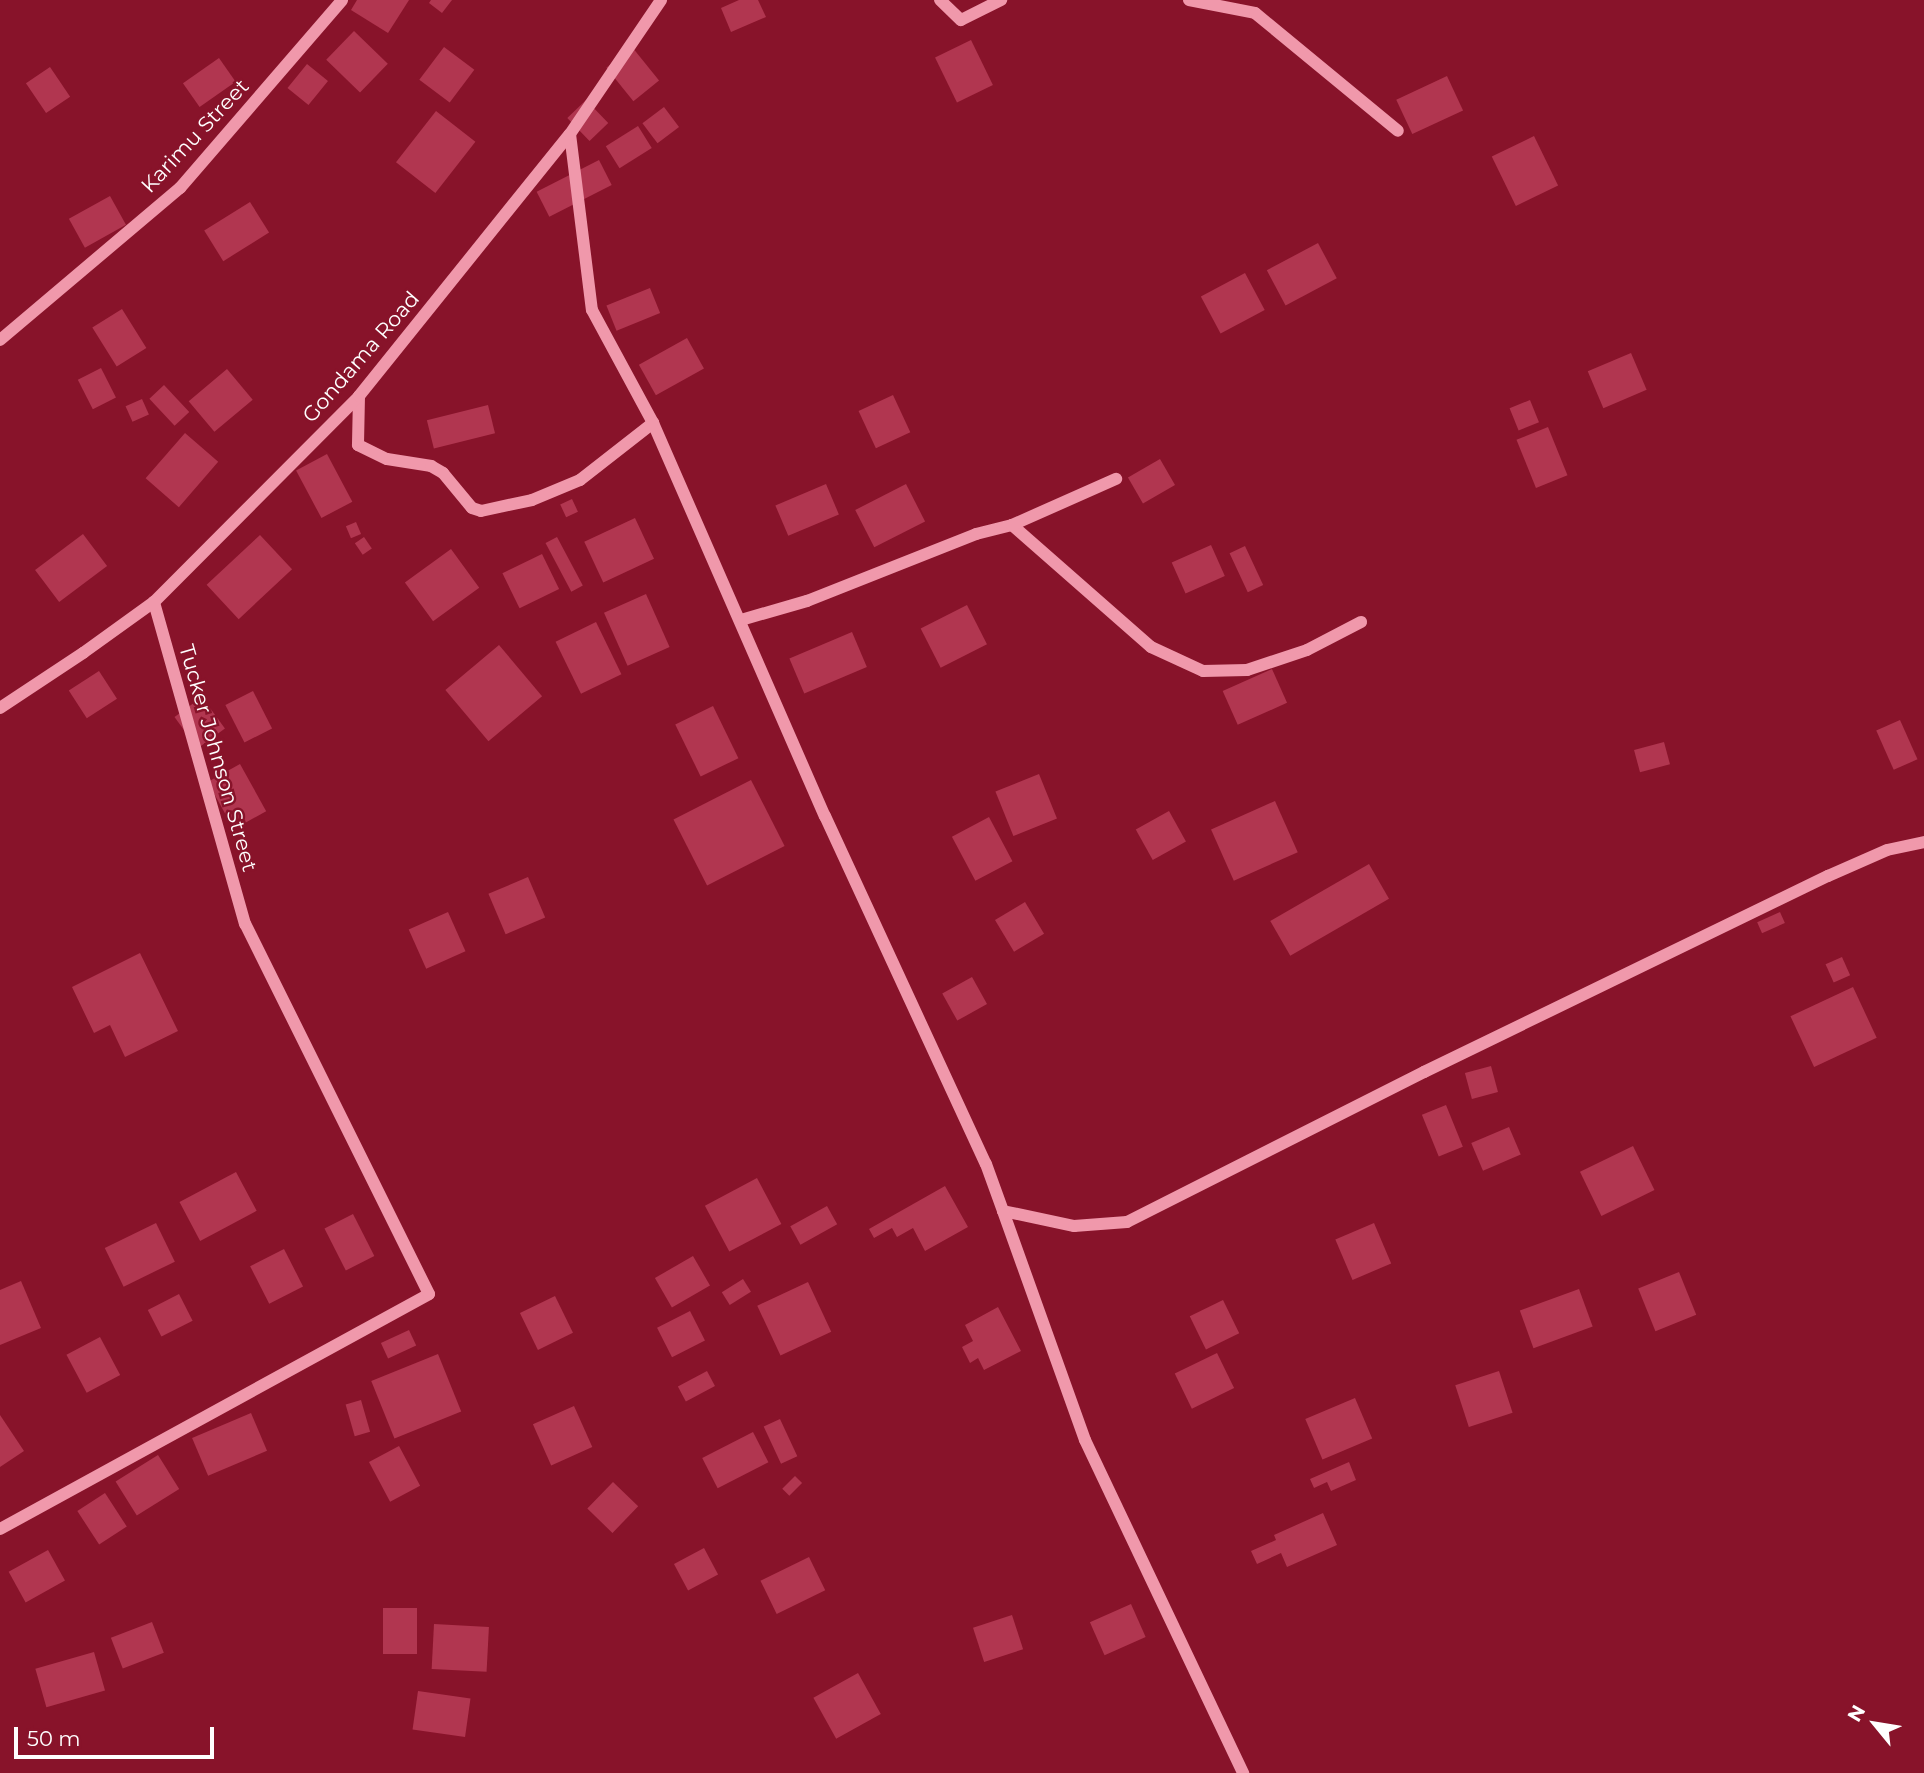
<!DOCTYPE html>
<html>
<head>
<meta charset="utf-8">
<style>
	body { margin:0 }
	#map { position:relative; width:1924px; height:1773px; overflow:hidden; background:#88132a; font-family:Montserrat,sans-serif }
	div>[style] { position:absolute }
	.building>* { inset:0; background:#b13650; transform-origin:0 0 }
	.minor>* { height:12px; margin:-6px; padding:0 6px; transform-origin:6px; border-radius:6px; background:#f098ab }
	span { translate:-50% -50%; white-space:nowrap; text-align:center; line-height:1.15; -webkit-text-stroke:5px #88132a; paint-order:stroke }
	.street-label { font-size:21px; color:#fff }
	.north { position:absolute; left:1840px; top:1689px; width:70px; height:70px; -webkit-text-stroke:5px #88132a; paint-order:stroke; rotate:300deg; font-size:19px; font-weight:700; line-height:28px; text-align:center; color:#fff }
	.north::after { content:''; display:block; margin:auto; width:24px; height:32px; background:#fff; clip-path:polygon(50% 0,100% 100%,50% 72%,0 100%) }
	.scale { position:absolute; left:14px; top:1727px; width:200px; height:32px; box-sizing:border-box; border:4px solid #fff; border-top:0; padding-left:9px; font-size:21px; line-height:24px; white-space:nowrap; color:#fff; -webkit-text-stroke:5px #88132a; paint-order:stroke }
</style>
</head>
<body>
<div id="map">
	<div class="building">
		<i style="clip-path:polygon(357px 0,409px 0,388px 33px,351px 10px)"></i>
		<i style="clip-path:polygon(431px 0,452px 0,442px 13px,429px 3px)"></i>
		<i style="clip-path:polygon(739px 0,758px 0,766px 17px,731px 32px,721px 8px)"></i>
		<i style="left:354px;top:31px;width:47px;height:40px;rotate:44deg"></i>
		<i style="left:971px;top:40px;width:50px;height:40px;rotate:64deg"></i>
		<i style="left:444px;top:47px;width:38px;height:41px;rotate:37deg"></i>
		<i style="left:632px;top:47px;width:43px;height:33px;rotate:51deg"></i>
		<i style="left:219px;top:58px;width:29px;height:44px;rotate:55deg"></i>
		<i style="left:307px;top:64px;width:27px;height:31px;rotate:39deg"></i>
		<i style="left:50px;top:67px;width:36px;height:29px;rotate:56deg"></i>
		<i style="left:1447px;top:76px;width:38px;height:56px;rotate:65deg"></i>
		<i style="left:586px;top:100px;width:32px;height:26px;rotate:46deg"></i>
		<i style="left:664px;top:107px;width:25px;height:27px;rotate:53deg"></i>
		<i style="left:436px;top:111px;width:50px;height:65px;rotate:38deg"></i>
		<i style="left:638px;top:126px;width:26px;height:38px;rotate:58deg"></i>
		<i style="left:1534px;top:136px;width:55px;height:47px;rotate:64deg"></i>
		<i style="left:599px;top:160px;width:28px;height:70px;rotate:63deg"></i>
		<i style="left:110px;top:196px;width:33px;height:47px;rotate:61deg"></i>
		<i style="left:250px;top:202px;width:36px;height:54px;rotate:58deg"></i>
		<i style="left:1318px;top:243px;width:40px;height:58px;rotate:62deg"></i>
		<i style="left:1245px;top:273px;width:42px;height:50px;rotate:62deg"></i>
		<i style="left:650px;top:288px;width:27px;height:47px;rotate:68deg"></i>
		<i style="left:122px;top:309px;width:46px;height:35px;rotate:58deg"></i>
		<i style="left:687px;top:338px;width:35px;height:55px;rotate:61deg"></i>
		<i style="left:1631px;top:353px;width:40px;height:47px;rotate:67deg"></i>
		<i style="left:101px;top:368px;width:33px;height:26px;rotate:63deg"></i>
		<i style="left:227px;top:369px;width:40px;height:50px;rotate:50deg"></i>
		<i style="left:164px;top:385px;width:37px;height:20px;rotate:47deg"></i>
		<i style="left:893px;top:395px;width:41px;height:38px;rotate:65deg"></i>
		<i style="left:142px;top:399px;width:17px;height:18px;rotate:66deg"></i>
		<i style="left:1530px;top:400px;width:24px;height:22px;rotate:68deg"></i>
		<i style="left:488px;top:405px;width:29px;height:63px;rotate:76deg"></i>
		<i style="left:1548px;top:427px;width:52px;height:34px;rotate:68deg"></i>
		<i style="left:185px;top:433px;width:44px;height:60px;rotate:41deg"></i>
		<i style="left:327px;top:454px;width:54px;height:35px;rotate:62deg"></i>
		<i style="left:1160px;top:459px;width:30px;height:37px;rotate:60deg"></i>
		<i style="left:826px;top:484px;width:33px;height:55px;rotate:67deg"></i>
		<i style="left:906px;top:484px;width:42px;height:57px;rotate:63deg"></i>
		<i style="left:572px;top:499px;width:14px;height:13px;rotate:65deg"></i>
		<i style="left:635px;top:518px;width:45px;height:56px;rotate:65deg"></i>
		<i style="left:356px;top:522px;width:13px;height:11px;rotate:67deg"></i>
		<i style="left:83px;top:534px;width:40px;height:60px;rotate:53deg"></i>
		<i style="left:260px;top:535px;width:47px;height:73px;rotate:47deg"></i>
		<i style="left:364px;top:537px;width:14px;height:11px;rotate:56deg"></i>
		<i style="left:557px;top:537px;width:55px;height:13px;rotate:62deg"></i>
		<i style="left:1211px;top:545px;width:34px;height:43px;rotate:66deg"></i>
		<i style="left:1245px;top:546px;width:43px;height:17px;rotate:65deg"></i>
		<i style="left:451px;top:549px;width:48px;height:57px;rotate:54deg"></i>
		<i style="left:542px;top:554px;width:39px;height:44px;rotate:64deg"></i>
		<i style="left:646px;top:594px;width:58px;height:46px;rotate:66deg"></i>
		<i style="left:967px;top:605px;width:44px;height:52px;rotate:63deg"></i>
		<i style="left:596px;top:622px;width:58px;height:45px;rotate:64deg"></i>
		<i style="left:852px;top:632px;width:38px;height:68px;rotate:67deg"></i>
		<i style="left:499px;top:645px;width:67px;height:70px;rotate:50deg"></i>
		<i style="left:1272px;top:669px;width:37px;height:54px;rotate:66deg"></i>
		<i style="left:99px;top:671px;width:33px;height:36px;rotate:57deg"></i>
		<i style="left:253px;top:691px;width:42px;height:31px;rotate:63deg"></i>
		<i style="left:202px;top:697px;width:39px;height:34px;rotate:54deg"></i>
		<i style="left:713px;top:706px;width:58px;height:42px;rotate:64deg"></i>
		<i style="left:1900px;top:720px;width:43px;height:26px;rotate:66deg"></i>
		<i style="left:1664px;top:742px;width:23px;height:31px;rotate:75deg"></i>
		<i style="left:240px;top:764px;width:54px;height:37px;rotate:61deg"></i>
		<i style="left:1039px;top:774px;width:48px;height:47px;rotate:68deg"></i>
		<i style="left:751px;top:780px;width:74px;height:87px;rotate:63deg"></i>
		<i style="left:1275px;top:801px;width:56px;height:70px;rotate:66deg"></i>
		<i style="left:1169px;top:811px;width:35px;height:38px;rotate:61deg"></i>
		<i style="left:989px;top:817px;width:50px;height:42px;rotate:62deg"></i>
		<i style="left:1369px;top:864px;width:40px;height:114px;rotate:60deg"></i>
		<i style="left:528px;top:877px;width:44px;height:43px;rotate:67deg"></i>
		<i style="left:1025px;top:902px;width:37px;height:35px;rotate:59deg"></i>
		<i style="left:448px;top:912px;width:43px;height:43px;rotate:66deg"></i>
		<i style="left:1780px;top:912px;width:12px;height:25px;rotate:66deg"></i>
		<i style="clip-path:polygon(140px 953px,178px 1031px,125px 1057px,110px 1025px,94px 1033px,72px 987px)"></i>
		<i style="left:1842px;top:957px;width:20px;height:18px;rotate:66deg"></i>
		<i style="left:972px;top:977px;width:31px;height:34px;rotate:61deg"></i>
		<i style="left:1853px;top:987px;width:56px;height:69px;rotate:65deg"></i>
		<i style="left:1491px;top:1066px;width:27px;height:27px;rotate:75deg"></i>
		<i style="left:1446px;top:1105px;width:45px;height:26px;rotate:68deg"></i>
		<i style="left:1509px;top:1127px;width:30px;height:41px;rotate:67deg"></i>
		<i style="left:1633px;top:1146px;width:49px;height:59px;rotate:64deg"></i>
		<i style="left:236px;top:1172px;width:44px;height:64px;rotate:62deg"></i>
		<i style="left:757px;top:1178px;width:52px;height:59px;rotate:62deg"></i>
		<i style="clip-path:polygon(945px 1186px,968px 1227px,925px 1251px,913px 1228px,897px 1237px,892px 1228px,874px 1238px,869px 1229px)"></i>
		<i style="left:827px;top:1206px;width:21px;height:42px;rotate:61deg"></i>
		<i style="left:353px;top:1214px;width:47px;height:32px;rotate:63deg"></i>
		<i style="left:156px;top:1223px;width:43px;height:57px;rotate:64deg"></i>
		<i style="left:1374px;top:1223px;width:44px;height:42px;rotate:67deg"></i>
		<i style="left:284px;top:1249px;width:42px;height:38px;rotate:63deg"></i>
		<i style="left:693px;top:1256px;width:34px;height:44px;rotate:60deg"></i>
		<i style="left:1679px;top:1272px;width:46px;height:44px;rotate:68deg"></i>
		<i style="left:743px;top:1279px;width:15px;height:25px;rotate:58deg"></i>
		<i style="clip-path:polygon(21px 1281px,41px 1328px,0 1345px,0 1290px)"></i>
		<i style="left:808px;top:1282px;width:55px;height:56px;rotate:65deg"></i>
		<i style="left:1579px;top:1289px;width:40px;height:63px;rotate:70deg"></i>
		<i style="left:179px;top:1294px;width:30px;height:35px;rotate:63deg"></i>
		<i style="left:555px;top:1296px;width:41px;height:39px;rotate:64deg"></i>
		<i style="left:1223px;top:1300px;width:37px;height:37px;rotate:64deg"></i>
		<i style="clip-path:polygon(998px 1307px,1021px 1351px,984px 1370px,978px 1358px,970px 1363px,962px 1347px,973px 1341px,965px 1325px)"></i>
		<i style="left:690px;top:1311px;width:33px;height:37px;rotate:63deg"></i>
		<i style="left:409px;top:1330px;width:17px;height:31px;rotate:65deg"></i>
		<i style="left:100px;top:1337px;width:43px;height:38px;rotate:62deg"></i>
		<i style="left:1217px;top:1353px;width:39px;height:47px;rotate:64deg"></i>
		<i style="left:438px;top:1354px;width:62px;height:72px;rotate:68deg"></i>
		<i style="left:707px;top:1371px;width:17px;height:33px;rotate:62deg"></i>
		<i style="left:1499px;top:1371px;width:44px;height:46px;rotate:72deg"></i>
		<i style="left:1355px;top:1398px;width:44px;height:54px;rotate:67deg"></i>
		<i style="left:361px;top:1400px;width:33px;height:16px;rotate:74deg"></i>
		<i style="left:574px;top:1406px;width:45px;height:45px;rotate:66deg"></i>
		<i style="left:251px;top:1413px;width:41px;height:64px;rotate:67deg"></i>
		<i style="clip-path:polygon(0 1415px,24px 1451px,0 1467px)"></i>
		<i style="left:780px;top:1419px;width:41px;height:18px;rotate:65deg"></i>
		<i style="left:753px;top:1432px;width:34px;height:57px;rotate:63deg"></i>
		<i style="left:399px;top:1446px;width:45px;height:34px;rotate:62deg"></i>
		<i style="left:158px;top:1455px;width:40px;height:50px;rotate:58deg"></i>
		<i style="clip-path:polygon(1349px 1462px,1356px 1480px,1331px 1491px,1327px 1482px,1314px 1488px,1310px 1479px)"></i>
		<i style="left:795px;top:1476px;width:10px;height:18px;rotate:45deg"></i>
		<i style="left:613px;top:1482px;width:35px;height:37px;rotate:44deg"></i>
		<i style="left:105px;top:1493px;width:40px;height:33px;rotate:57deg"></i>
		<i style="clip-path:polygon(1323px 1513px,1337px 1545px,1287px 1567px,1281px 1553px,1257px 1564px,1251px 1551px,1276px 1540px,1274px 1535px)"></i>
		<i style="left:704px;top:1548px;width:30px;height:34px;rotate:62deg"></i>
		<i style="left:48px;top:1550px;width:35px;height:45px;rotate:61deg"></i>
		<i style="left:809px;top:1557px;width:37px;height:54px;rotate:64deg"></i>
		<i style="left:1131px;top:1604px;width:36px;height:45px;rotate:66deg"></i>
		<i style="left:383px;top:1608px;width:34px;height:46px"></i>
		<i style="left:1012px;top:1615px;width:36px;height:41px;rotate:72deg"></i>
		<i style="left:152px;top:1622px;width:33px;height:44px;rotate:69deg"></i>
		<i style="left:434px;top:1624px;width:55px;height:45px;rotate:3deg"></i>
		<i style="left:94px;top:1652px;width:40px;height:61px;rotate:74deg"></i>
		<i style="left:858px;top:1673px;width:47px;height:51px;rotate:61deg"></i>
		<i style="left:418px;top:1691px;width:53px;height:39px;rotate:8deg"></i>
	</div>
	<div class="minor">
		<i style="left:940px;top:0;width:29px;rotate:44deg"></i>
		<i style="left:961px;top:20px;width:45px;rotate:-26.6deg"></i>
		<i style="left:1189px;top:0;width:67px;rotate:11.1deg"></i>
		<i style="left:1255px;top:13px;width:185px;rotate:39.5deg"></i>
		<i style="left:570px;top:134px;width:177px;rotate:82.9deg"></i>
		<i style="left:592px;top:310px;width:128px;rotate:61.6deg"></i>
		<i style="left:653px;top:423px;width:429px;rotate:66.4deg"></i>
		<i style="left:825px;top:816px;width:383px;rotate:65.2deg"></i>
		<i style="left:986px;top:1164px;width:50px;rotate:70.1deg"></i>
		<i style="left:1003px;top:1211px;width:73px;rotate:11.9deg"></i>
		<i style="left:1074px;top:1226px;width:53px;rotate:-4.3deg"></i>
		<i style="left:1127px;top:1222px;width:333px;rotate:-26.8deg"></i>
		<i style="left:1424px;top:1072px;width:449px;rotate:-25.9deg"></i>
		<i style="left:1828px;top:876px;width:64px;rotate:-23.8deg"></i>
		<i style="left:1887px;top:850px;width:38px;rotate:-12deg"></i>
		<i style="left:0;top:340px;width:236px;rotate:-40.2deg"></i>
		<i style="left:180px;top:188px;width:248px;rotate:-49.2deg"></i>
		<i style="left:359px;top:396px;width:49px;rotate:91.2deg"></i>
		<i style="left:358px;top:445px;width:32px;rotate:26deg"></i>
		<i style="left:387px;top:459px;width:45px;rotate:9deg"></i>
		<i style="left:431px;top:466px;width:14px;rotate:30deg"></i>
		<i style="left:443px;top:473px;width:45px;rotate:50.4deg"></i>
		<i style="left:472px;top:508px;width:9px;rotate:18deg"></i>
		<i style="left:481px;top:511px;width:52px;rotate:-12.2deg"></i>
		<i style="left:532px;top:500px;width:52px;rotate:-22.6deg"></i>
		<i style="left:580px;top:480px;width:93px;rotate:-38deg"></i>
		<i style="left:1012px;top:525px;width:185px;rotate:41.3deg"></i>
		<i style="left:1151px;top:647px;width:57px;rotate:24.8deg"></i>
		<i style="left:1203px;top:671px;width:44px;rotate:-1.3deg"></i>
		<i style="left:1247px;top:670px;width:63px;rotate:-18.4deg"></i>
		<i style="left:1307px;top:650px;width:61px;rotate:-27.4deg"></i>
		<i style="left:741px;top:620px;width:69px;rotate:-16.1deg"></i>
		<i style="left:807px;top:601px;width:182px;rotate:-21.6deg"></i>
		<i style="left:976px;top:534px;width:37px;rotate:-14deg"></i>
		<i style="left:1012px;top:525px;width:114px;rotate:-23.9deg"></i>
		<i style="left:0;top:708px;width:100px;rotate:-33.5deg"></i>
		<i style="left:83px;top:653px;width:87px;rotate:-35.7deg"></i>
		<i style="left:154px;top:602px;width:291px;rotate:-45.1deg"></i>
		<i style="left:359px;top:396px;width:336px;rotate:-51.2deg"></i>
		<i style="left:570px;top:134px;width:162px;rotate:-55.8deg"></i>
		<i style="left:1003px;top:1211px;width:243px;rotate:70.3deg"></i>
		<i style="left:1085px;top:1440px;width:369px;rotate:64.6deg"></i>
		<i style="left:0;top:1529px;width:489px;rotate:-28.7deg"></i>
		<i style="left:429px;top:1294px;width:413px;rotate:-116.4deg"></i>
		<i style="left:245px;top:924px;width:335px;rotate:-105.8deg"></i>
	</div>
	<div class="street-label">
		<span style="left:195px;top:136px;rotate:-47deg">Karimu Street</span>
		<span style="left:361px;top:357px;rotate:-49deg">Gondama Road</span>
		<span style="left:218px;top:758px;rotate:74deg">Tucker Johnson Street</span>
	</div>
	<div class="north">N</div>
	<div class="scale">50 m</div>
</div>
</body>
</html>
